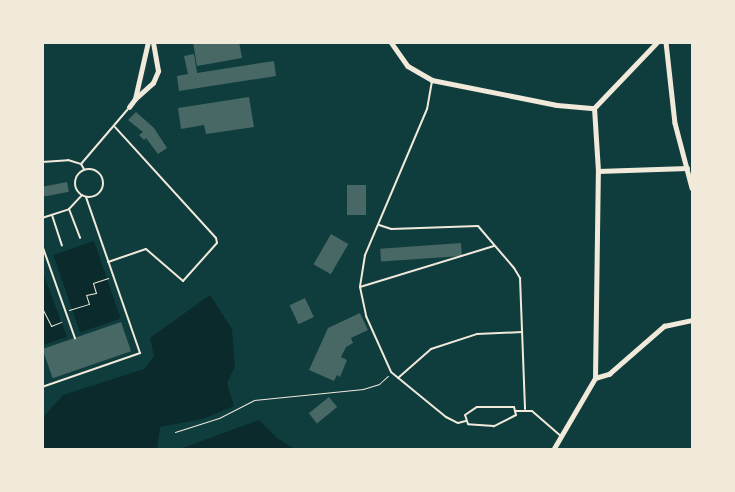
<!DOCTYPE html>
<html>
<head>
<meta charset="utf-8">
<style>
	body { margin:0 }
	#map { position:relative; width:735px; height:492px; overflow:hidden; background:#0f3d3e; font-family:Roboto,sans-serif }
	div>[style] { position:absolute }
	.water>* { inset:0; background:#0a2a2b; transform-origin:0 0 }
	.building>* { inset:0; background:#486865; transform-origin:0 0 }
	.path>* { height:1px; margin:-0.5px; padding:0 0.5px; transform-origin:0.5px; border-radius:0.5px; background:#f1e9da }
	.service>* { height:2px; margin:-1px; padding:0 1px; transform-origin:1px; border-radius:1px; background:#f1e9da }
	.service>.ring { margin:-1px; padding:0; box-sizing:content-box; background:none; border:2px solid #f1e9da; border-radius:50% }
	.minor>* { height:4.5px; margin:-2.25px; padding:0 2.25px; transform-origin:2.25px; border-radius:2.25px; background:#f1e9da }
	.tertiary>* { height:5px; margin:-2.5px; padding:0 2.5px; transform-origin:2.5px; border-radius:2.5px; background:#f1e9da }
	span { translate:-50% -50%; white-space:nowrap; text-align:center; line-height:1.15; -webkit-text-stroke:4px #f1e9da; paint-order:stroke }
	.frame { position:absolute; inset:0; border:44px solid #f1e9da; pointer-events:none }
</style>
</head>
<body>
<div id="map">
	<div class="water">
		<i style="left:94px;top:241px;width:82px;height:43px;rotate:71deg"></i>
		<i style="clip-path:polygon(42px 270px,67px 337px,43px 345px,42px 345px)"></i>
		<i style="clip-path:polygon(210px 295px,232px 329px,235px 366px,227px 383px,234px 406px,203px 419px,160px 427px,157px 449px,43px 449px,43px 417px,63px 395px,144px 369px,154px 356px,150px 338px)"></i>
		<i style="clip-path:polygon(259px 420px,277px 438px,295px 449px,180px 449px)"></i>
	</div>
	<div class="building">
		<i style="clip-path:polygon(193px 42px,239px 42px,242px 58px,197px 66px)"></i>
		<i style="clip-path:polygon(194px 54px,197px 73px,274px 61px,276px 76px,179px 91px,177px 76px,188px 74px,184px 56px)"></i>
		<i style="clip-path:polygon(249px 97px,254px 127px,206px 134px,204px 125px,181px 129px,178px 108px)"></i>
		<i style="clip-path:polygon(136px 112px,154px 128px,167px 148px,158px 154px,146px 138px,144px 140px,139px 135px,143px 132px,128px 120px)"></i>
		<i style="left:67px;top:182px;width:10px;height:25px;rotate:79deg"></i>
		<i style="left:347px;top:185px;width:19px;height:30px"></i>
		<i style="left:331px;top:234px;width:20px;height:35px;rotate:30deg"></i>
		<i style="left:461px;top:243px;width:13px;height:81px;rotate:86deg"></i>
		<i style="left:305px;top:298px;width:21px;height:17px;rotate:65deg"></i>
		<i style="clip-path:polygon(360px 313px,368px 330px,351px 338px,353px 343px,346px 347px,341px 357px,347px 360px,340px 377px,337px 375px,334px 381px,309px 370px,328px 328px)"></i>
		<i style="left:121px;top:322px;width:31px;height:83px;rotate:71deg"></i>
		<i style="left:329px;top:397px;width:13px;height:26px;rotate:51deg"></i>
	</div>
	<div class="path">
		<i style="left:42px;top:308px;width:20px;rotate:63deg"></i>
		<i style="left:51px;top:326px;width:11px;rotate:-22deg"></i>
		<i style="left:69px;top:310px;width:21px;rotate:-17deg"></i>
		<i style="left:89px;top:304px;width:9px;rotate:-108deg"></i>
		<i style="left:86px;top:295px;width:10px;rotate:-11deg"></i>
		<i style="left:96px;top:293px;width:10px;rotate:-107deg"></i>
		<i style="left:93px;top:283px;width:16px;rotate:-18deg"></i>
		<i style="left:175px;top:432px;width:46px;rotate:-17.7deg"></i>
		<i style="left:219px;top:418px;width:39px;rotate:-27deg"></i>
		<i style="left:254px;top:400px;width:110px;rotate:-5.8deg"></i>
		<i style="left:363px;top:389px;width:17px;rotate:-17deg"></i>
		<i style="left:379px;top:384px;width:12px;rotate:-42deg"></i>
	</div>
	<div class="service">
		<i style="left:432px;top:81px;width:28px;rotate:100deg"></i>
		<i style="left:427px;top:109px;width:159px;rotate:113deg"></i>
		<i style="left:365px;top:255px;width:32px;rotate:99deg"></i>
		<i style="left:360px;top:287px;width:30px;rotate:78deg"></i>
		<i style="left:366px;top:316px;width:61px;rotate:65.9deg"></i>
		<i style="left:391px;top:372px;width:71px;rotate:39.3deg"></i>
		<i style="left:446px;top:417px;width:13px;rotate:27deg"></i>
		<i style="left:458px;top:423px;width:8px;rotate:-14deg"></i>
		<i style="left:42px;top:162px;width:26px;rotate:-4deg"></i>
		<i style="left:68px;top:160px;width:14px;rotate:17deg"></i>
		<i style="left:81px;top:164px;width:6px;rotate:59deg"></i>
		<i style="left:81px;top:164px;width:72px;rotate:-49.5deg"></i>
		<i class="ring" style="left:75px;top:169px;width:26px;height:26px"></i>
		<i style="left:69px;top:209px;width:31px;rotate:69deg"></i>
		<i style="left:52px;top:215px;width:32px;rotate:72deg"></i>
		<i style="left:42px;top:218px;width:28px;rotate:-18deg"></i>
		<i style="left:69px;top:209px;width:19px;rotate:-47deg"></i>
		<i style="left:379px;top:225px;width:13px;rotate:18deg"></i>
		<i style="left:391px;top:229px;width:87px;rotate:-2deg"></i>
		<i style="left:478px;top:226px;width:55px;rotate:49.4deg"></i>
		<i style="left:514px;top:268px;width:12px;rotate:59deg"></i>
		<i style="left:520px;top:278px;width:131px;rotate:87.8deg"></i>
		<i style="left:42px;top:245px;width:99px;rotate:70.5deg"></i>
		<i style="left:108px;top:262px;width:40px;rotate:-18.9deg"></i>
		<i style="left:146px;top:249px;width:49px;rotate:40.9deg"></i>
		<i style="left:183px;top:281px;width:51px;rotate:-48.2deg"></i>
		<i style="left:217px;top:243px;width:5px;rotate:-101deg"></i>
		<i style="left:216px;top:238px;width:150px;rotate:-132.3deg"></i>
		<i style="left:360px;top:287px;width:140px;rotate:-17deg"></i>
		<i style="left:398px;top:378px;width:44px;rotate:-41.3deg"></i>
		<i style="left:431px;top:349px;width:48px;rotate:-18.1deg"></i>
		<i style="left:477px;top:334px;width:45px;rotate:-2.5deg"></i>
		<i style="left:42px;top:387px;width:104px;rotate:-19.1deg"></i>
		<i style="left:140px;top:353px;width:165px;rotate:-109.1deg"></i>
		<i style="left:477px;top:407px;width:37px"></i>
		<i style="left:514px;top:407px;width:8px;rotate:76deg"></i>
		<i style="left:516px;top:415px;width:25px;rotate:153deg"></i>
		<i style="left:494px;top:426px;width:26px;rotate:-176deg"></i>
		<i style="left:468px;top:424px;width:9px;rotate:-108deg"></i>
		<i style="left:465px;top:415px;width:14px;rotate:-34deg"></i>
		<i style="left:515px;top:411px;width:17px"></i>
		<i style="left:532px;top:411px;width:37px;rotate:41deg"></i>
	</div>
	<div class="minor">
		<i style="left:391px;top:42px;width:29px;rotate:55deg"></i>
		<i style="left:408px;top:66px;width:28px;rotate:30deg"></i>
		<i style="left:432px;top:80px;width:127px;rotate:11.3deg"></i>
		<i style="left:557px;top:105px;width:37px;rotate:5deg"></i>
		<i style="left:666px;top:42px;width:81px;rotate:83.7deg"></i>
		<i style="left:675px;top:123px;width:67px;rotate:75.3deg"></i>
		<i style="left:135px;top:99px;width:24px;rotate:-42deg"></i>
		<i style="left:153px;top:83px;width:13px;rotate:-67deg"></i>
		<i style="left:158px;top:71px;width:29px;rotate:-100deg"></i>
		<i style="left:129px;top:107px;width:10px;rotate:-53deg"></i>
		<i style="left:135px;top:99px;width:58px;rotate:-77.2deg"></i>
		<i style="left:598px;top:171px;width:89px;rotate:-1.9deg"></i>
		<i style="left:595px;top:378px;width:15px;rotate:-16deg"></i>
		<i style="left:609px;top:374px;width:73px;rotate:-41.1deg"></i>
		<i style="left:664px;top:326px;width:29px;rotate:-12deg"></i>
	</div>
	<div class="tertiary">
		<i style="left:553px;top:450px;width:83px;rotate:-59.7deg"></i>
		<i style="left:595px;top:378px;width:207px;rotate:-89.2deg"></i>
		<i style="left:598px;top:171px;width:63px;rotate:-93.6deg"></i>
		<i style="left:594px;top:108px;width:91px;rotate:-46.3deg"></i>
	</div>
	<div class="frame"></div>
</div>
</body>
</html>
